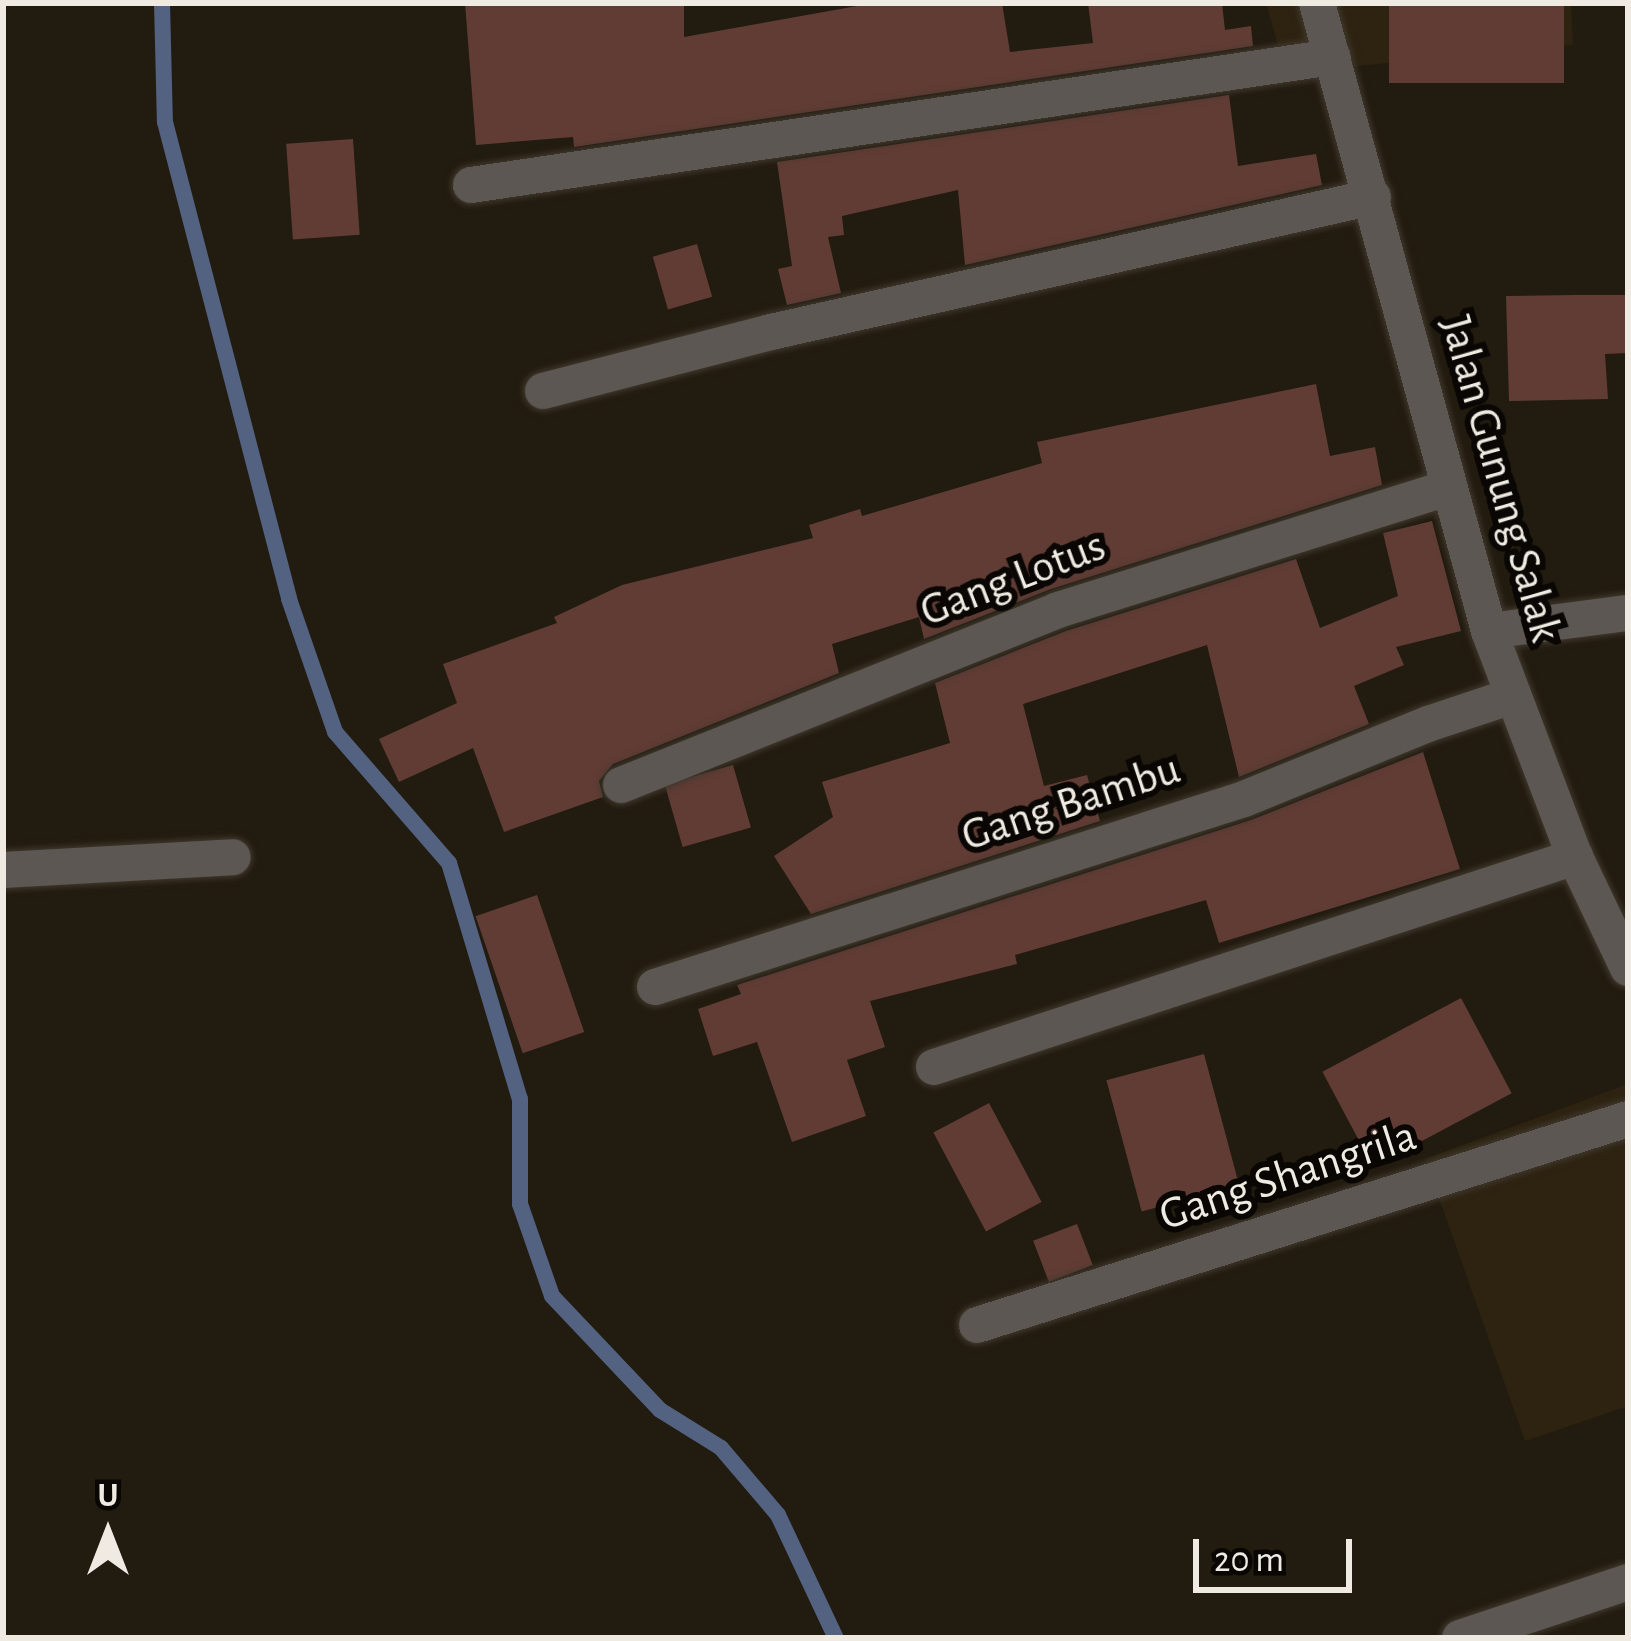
<!DOCTYPE html>
<html>
<head>
<meta charset="utf-8">
<style>
	body { margin:0 }
	#map { position:relative; width:1631px; height:1641px; overflow:hidden; background:#221b0f; font-family:"Alegreya Sans",sans-serif }
	div>[style] { position:absolute }
	.built>* { inset:0; background:#2e2311 }
	.stream>* { height:16px; margin:-8px; padding:0 8px; transform-origin:8px; border-radius:8px; background:#536281 }
	.building>* { inset:0; background:#603c35; transform-origin:0 0 }
	.roads { filter:drop-shadow(0 0 3px #3f382d) drop-shadow(0 0 3px #3f382d) }
	.minor>* { height:36px; margin:-18px; padding:0 18px; transform-origin:18px; border-radius:18px; background:#5c5752 }
	span { translate:-50% -50%; white-space:nowrap; text-align:center; line-height:1.15; -webkit-text-stroke:12px #090603; paint-order:stroke }
	.street-label { font-size:45px; color:#efeae2 }
	.frame { position:absolute; inset:0; border:6px solid #efeae2; pointer-events:none }
	.north { position:absolute; left:48px; top:1473px; width:120px; height:120px; -webkit-text-stroke:9px #090603; paint-order:stroke; rotate:0deg; font-size:33px; font-weight:700; line-height:48px; text-align:center; color:#efeae2 }
	.north::after { content:''; display:block; margin:auto; width:42px; height:54px; background:#efeae2; clip-path:polygon(50% 0,100% 100%,50% 72%,0 100%) }
	.scale { position:absolute; left:1193px; top:1539px; width:159px; height:54px; box-sizing:border-box; border:6px solid #efeae2; border-top:0; padding-left:15px; font-size:36px; line-height:42px; white-space:nowrap; color:#efeae2; -webkit-text-stroke:9px #090603; paint-order:stroke }
</style>
</head>
<body>
<div id="map">
	<div class="built">
		<i style="clip-path:polygon(1266px 3px,1571px 3px,1573px 45px,1286px 73px)"></i>
		<i style="clip-path:polygon(1628px 1084px,1628px 1406px,1525px 1441px,1425px 1159px)"></i>
	</div>
	<div class="stream">
		<i style="left:162px;top:3px;width:119px;rotate:88.6deg"></i>
		<i style="left:165px;top:122px;width:493px;rotate:75.4deg"></i>
		<i style="left:289px;top:599px;width:141px;rotate:70.9deg"></i>
		<i style="left:335px;top:732px;width:174px;rotate:49deg"></i>
		<i style="left:449px;top:863px;width:246px;rotate:73.3deg"></i>
		<i style="left:520px;top:1099px;width:105px;rotate:90deg"></i>
		<i style="left:520px;top:1204px;width:97px;rotate:70.8deg"></i>
		<i style="left:552px;top:1296px;width:157px;rotate:46.5deg"></i>
		<i style="left:660px;top:1410px;width:72px;rotate:31.9deg"></i>
		<i style="left:721px;top:1448px;width:88px;rotate:49.6deg"></i>
		<i style="left:778px;top:1515px;width:136px;rotate:64.8deg"></i>
	</div>
	<div class="building">
		<i style="clip-path:polygon(465px 3px,684px 3px,684px 37px,857px 6px,1002px 3px,1010px 52px,1093px 43px,1088px 3px,1222px 3px,1225px 30px,1251px 26px,1253px 46px,574px 147px,573px 137px,476px 145px)"></i>
		<i style="left:1389px;top:3px;width:175px;height:80px"></i>
		<i style="clip-path:polygon(1229px 95px,1238px 166px,1316px 154px,1322px 185px,965px 265px,958px 190px,842px 216px,844px 235px,828px 237px,841px 293px,787px 305px,778px 269px,792px 266px,777px 162px)"></i>
		<i style="left:353px;top:139px;width:96px;height:67px;rotate:86deg"></i>
		<i style="left:697px;top:244px;width:55px;height:46px;rotate:74deg"></i>
		<i style="clip-path:polygon(1576px 295px,1628px 295px,1628px 353px,1605px 354px,1608px 399px,1509px 401px,1506px 296px)"></i>
		<i style="clip-path:polygon(1316px 384px,1330px 456px,1375px 447px,1382px 485px,1051px 589px,924px 639px,919px 617px,832px 644px,839px 673px,613px 764px,599px 781px,603px 797px,504px 832px,473px 748px,399px 782px,379px 739px,457px 703px,443px 664px,557px 623px,554px 617px,622px 585px,813px 538px,809px 525px,860px 509px,862px 516px,1042px 463px,1037px 442px)"></i>
		<i style="clip-path:polygon(1432px 521px,1461px 631px,1396px 647px,1404px 665px,1354px 686px,1369px 724px,1239px 777px,1207px 645px,1023px 704px,1044px 786px,1087px 775px,1100px 821px,811px 914px,774px 856px,833px 817px,822px 782px,950px 743px,935px 683px,1066px 631px,1296px 559px,1320px 628px,1398px 596px,1383px 533px)"></i>
		<i style="clip-path:polygon(1423px 752px,1460px 869px,1219px 943px,1206px 900px,1015px 955px,1017px 964px,870px 1001px,885px 1047px,847px 1060px,866px 1116px,792px 1142px,757px 1042px,713px 1056px,698px 1009px,741px 994px,737px 985px,1251px 820px)"></i>
		<i style="left:733px;top:765px;width:65px;height:71px;rotate:74deg"></i>
		<i style="left:537px;top:895px;width:145px;height:65px;rotate:71deg"></i>
		<i style="left:1461px;top:998px;width:108px;height:157px;rotate:62deg"></i>
		<i style="left:1204px;top:1054px;width:136px;height:101px;rotate:75deg"></i>
		<i style="left:989px;top:1103px;width:112px;height:63px;rotate:62deg"></i>
		<i style="left:1077px;top:1224px;width:44px;height:47px;rotate:69deg"></i>
	</div>
	<div class="roads">
		<div class="minor">
			<i style="left:1317px;top:3px;width:651px;rotate:74.68deg"></i>
			<i style="left:1489px;top:631px;width:242px;rotate:69.2deg"></i>
			<i style="left:1575px;top:857px;width:123px;rotate:64.5deg"></i>
			<i style="left:471px;top:185px;width:871px;rotate:-8.45deg"></i>
			<i style="left:543px;top:391px;width:236px;rotate:-14.5deg"></i>
			<i style="left:771px;top:332px;width:617px;rotate:-12.64deg"></i>
			<i style="left:1489px;top:631px;width:140px;rotate:-7.4deg"></i>
			<i style="left:621px;top:785px;width:471px;rotate:-21.8deg"></i>
			<i style="left:1058px;top:610px;width:409px;rotate:-17.4deg"></i>
			<i style="left:3px;top:870px;width:230px;rotate:-3.2deg"></i>
			<i style="left:655px;top:987px;width:618px;rotate:-17.7deg"></i>
			<i style="left:1244px;top:799px;width:199px;rotate:-22.2deg"></i>
			<i style="left:1428px;top:724px;width:89px;rotate:-18.4deg"></i>
			<i style="left:934px;top:1067px;width:675px;rotate:-18.14deg"></i>
			<i style="left:977px;top:1325px;width:683px;rotate:-17.56deg"></i>
			<i style="left:1460px;top:1638px;width:177px;rotate:-18.4deg"></i>
		</div>
	</div>
	<div class="street-label">
		<span style="left:1500px;top:479px;rotate:74deg">Jalan Gunung Salak</span>
		<span style="left:1013px;top:579px;rotate:-21deg">Gang Lotus</span>
		<span style="left:1071px;top:803px;rotate:-18deg">Gang Bambu</span>
		<span style="left:1288px;top:1176px;rotate:-18deg">Gang Shangrila</span>
	</div>
	<div class="frame"></div>
	<div class="north">U</div>
	<div class="scale">20 m</div>
</div>
</body>
</html>
